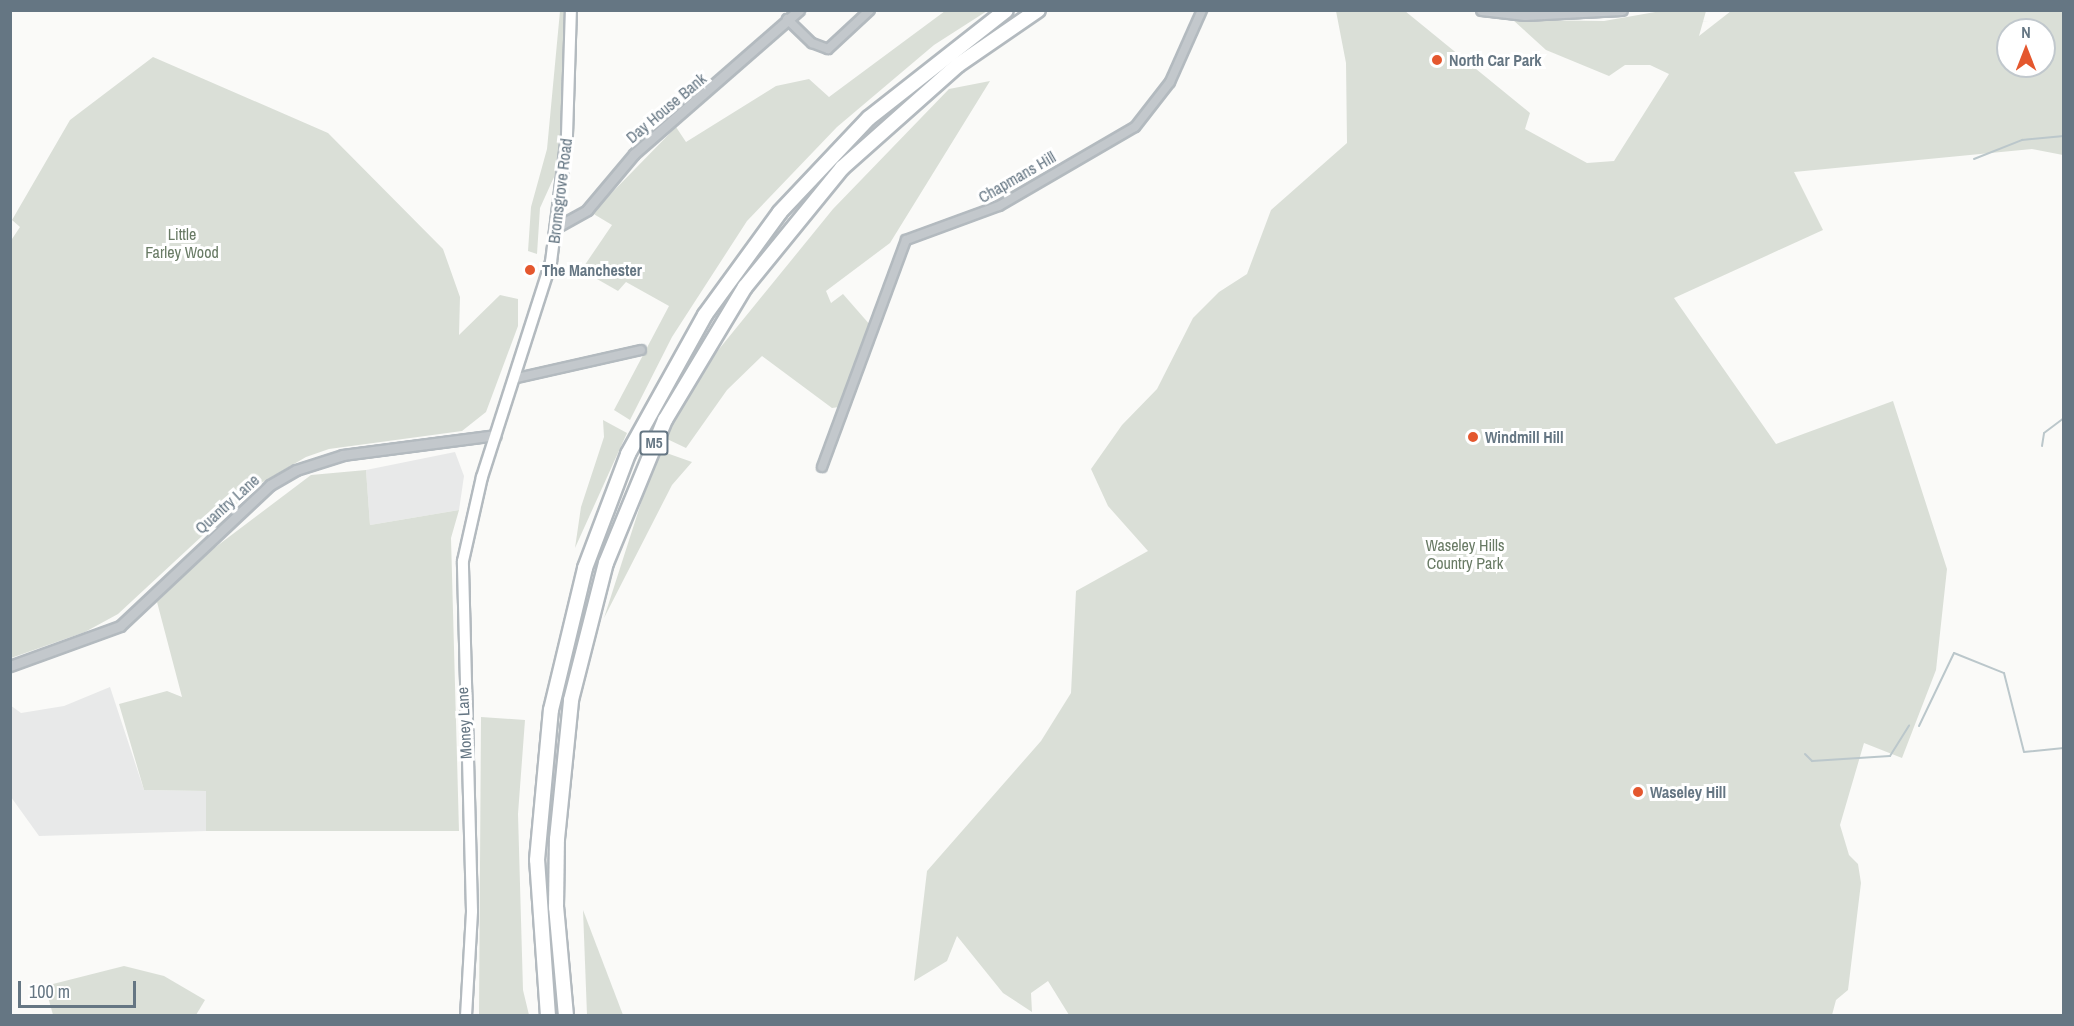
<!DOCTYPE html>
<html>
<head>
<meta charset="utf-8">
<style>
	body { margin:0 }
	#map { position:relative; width:2074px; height:1026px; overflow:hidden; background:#fafaf8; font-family:"Archivo Narrow",sans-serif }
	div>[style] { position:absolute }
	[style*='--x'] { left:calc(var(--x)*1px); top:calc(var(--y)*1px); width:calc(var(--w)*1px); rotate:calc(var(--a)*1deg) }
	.built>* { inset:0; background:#e8e9e9 }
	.green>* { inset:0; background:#dadfd7 }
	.stream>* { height:2px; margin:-1px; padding:0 1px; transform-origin:1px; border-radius:1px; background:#bbc7cb }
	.roads { filter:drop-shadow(2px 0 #b3babf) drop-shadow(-2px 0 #b3babf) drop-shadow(0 2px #b3babf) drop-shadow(0 -2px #b3babf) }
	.minor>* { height:8px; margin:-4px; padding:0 4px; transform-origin:4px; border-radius:4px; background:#c3c8cc }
	.tertiary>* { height:9px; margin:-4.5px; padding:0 4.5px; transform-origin:4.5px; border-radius:4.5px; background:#c3c8cc }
	.secondary>* { height:10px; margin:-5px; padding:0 5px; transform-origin:5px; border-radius:5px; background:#fff }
	.motorway>* { height:14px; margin:-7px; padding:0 7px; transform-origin:7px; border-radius:7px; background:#fff }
	.dots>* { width:16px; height:16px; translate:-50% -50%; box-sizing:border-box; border:3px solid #fff; border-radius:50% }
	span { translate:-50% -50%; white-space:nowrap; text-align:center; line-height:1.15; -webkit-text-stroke:6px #fff; paint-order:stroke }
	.shield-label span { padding:2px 4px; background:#fff; border:2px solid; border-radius:4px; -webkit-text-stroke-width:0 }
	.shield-label { font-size:15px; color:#657683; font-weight:700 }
	.poi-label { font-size:16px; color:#657683; font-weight:700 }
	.left { translate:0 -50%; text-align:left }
	.street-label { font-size:16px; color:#657683 }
	.park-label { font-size:16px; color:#687a64 }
	.frame { position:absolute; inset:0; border:12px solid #657683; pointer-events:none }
	.north { position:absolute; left:1996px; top:18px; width:60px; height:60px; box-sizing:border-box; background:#fff; border:2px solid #c1c8cd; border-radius:50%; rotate:0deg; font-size:16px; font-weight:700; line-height:24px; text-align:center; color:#657683 }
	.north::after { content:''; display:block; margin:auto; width:21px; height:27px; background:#e4572e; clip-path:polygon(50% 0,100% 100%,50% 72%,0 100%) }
	.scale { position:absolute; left:18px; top:981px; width:118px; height:27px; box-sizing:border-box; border:3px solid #657683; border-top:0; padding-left:8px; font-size:18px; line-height:21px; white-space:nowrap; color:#657683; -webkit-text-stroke:4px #fff; paint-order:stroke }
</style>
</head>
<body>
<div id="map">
	<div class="built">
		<i style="clip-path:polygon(455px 452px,464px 476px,459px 510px,370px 525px,366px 470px)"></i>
		<i style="clip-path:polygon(110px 687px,144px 790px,206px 791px,206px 831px,39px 836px,11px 797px,10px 705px,21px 713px,64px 706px)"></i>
	</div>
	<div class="green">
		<i style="clip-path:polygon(560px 11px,567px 11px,559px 166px,540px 208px,537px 254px,528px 251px,531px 207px,547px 149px)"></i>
		<i style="clip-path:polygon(945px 11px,987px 11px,934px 45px,837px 127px,747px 221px,672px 337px,630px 420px,614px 410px,669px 306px,626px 282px,618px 291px,590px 275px,578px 275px,612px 225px,592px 213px,676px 127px,686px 142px,776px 86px,809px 79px,829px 97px)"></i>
		<i style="clip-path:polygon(evenodd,1336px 11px,1405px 11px,1530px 113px,1525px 129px,1587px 163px,1614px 161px,1669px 74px,1650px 65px,1625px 65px,1609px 76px,1546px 50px,1513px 20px,1604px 21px,1661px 11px,1706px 11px,1699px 36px,1731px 11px,2063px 11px,2063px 155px,2032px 149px,1794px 172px,1823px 230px,1674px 298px,1776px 444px,1893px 401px,1947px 569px,1936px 670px,1902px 758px,1864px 743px,1840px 825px,1849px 855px,1858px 864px,1861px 883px,1848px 990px,1836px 1000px,1832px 1015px,1069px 1015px,1048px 981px,1031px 993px,1032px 1012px,1003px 993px,957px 936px,947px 961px,914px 981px,927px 871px,1041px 741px,1071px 693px,1076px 591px,1148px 551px,1108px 506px,1091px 469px,1122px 425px,1157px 389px,1193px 318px,1219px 292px,1247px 274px,1271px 210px,1347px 143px,1346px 63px,1336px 11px,2008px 30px,2044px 30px,2044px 66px,2008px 66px,2008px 30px)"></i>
		<i style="clip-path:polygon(153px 57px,328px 133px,443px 249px,460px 297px,459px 335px,500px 295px,518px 299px,518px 326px,486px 412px,462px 431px,329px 449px,306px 457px,256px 486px,118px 614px,85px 632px,11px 658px,10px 242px,20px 227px,12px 220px,70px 120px)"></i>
		<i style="clip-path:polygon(990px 81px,890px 243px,826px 291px,831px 303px,843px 294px,871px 326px,839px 407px,832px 408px,762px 356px,727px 390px,686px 448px,665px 438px,711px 359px,833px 209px,949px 89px)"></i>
		<i style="clip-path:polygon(603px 420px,627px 433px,575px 548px,581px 507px,604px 437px)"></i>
		<i style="clip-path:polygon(658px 450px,692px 462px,672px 485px,604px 618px)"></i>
		<i style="clip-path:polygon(366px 470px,370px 525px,459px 510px,451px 538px,459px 831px,206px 831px,206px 791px,144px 790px,119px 704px,167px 691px,182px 697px,157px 602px,209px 552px,311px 475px)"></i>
		<i style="clip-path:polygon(481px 717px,525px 720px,518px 814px,523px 990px,529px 1015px,479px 1015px)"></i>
		<i style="clip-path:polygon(583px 910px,623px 1015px,587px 1015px)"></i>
		<i style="clip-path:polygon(124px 966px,164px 976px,205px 1000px,196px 1015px,53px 1015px,45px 986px)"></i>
	</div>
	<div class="stream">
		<i style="--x:1974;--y:159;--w:52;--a:-21.6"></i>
		<i style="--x:2022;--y:140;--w:42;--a:-5.4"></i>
		<i style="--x:2042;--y:446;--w:13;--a:-81"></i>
		<i style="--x:2044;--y:433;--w:25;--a:-37"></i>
		<i style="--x:1919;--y:726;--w:81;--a:-64.4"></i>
		<i style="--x:1954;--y:653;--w:54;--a:21.8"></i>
		<i style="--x:2004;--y:673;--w:81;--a:75.8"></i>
		<i style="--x:2024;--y:752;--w:40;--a:-5.7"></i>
		<i style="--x:1805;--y:754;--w:10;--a:45"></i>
		<i style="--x:1812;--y:761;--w:78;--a:-3.7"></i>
		<i style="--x:1890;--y:756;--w:36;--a:-58"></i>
	</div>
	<div class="roads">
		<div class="minor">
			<i style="--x:787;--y:19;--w:35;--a:44"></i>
			<i style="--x:812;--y:43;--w:17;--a:21"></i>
			<i style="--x:828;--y:49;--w:57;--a:-42.9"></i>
			<i style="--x:517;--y:378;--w:127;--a:-12.7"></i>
			<i style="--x:822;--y:467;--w:242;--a:-69.7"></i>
			<i style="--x:906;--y:240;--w:99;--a:-20.1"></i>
			<i style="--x:999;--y:206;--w:157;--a:-30.2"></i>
			<i style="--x:1135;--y:127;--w:57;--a:-52.1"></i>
			<i style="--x:1170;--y:82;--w:79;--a:-66"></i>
		</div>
		<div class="tertiary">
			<i style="--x:1481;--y:10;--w:44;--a:6.5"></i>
			<i style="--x:1525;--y:15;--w:97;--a:-3"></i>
			<i style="--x:555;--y:228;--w:37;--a:-29"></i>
			<i style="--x:587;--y:210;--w:73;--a:-50"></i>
			<i style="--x:634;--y:154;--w:219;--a:-41.1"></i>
			<i style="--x:10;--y:666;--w:117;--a:-20"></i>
			<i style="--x:120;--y:626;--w:206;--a:-43.2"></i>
			<i style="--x:270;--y:485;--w:30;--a:-30"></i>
			<i style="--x:296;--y:470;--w:49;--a:-17.7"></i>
			<i style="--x:343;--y:455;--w:154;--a:-7.4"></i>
		</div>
		<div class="secondary">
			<i style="--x:466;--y:1016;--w:105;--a:-86.7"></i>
			<i style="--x:472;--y:911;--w:350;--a:-91.5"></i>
			<i style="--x:463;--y:561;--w:86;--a:-77.3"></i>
			<i style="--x:482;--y:477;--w:226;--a:-72.2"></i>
			<i style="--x:551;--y:262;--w:128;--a:-82.8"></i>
			<i style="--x:567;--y:135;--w:125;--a:-88.2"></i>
		</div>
		<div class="motorway">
			<i style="--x:548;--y:1016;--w:156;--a:-94"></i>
			<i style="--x:537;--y:860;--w:151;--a:-84.7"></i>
			<i style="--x:551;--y:710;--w:146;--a:-76.5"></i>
			<i style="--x:585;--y:568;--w:122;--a:-69.3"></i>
			<i style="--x:628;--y:454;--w:159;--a:-61"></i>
			<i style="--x:705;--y:315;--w:127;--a:-53.9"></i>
			<i style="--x:780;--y:212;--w:129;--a:-46.6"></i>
			<i style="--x:869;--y:118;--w:174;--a:-38.2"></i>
			<i style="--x:566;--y:1016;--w:109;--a:-95.2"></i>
			<i style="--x:556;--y:907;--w:68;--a:-89.2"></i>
			<i style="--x:557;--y:839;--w:140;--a:-84.2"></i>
			<i style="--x:571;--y:700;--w:141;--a:-75.7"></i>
			<i style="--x:606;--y:563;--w:155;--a:-67.6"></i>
			<i style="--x:665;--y:420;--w:155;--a:-59"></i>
			<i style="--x:745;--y:287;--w:154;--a:-50.8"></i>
			<i style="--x:842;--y:168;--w:155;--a:-41.6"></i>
			<i style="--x:958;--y:65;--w:97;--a:-34.5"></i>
		</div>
	</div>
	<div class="dots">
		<i style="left:1437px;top:60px;background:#e4572e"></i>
		<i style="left:530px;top:270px;background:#e4572e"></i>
		<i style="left:1473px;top:437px;background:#e4572e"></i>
		<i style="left:1638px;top:792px;background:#e4572e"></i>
	</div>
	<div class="shield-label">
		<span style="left:654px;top:443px">M5</span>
	</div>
	<div class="poi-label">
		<span class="left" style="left:1449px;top:60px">North Car Park</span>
		<span class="left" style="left:542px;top:270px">The Manchester</span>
		<span class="left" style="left:1485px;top:437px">Windmill Hill</span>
		<span class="left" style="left:1650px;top:792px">Waseley Hill</span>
	</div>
	<div class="street-label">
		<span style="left:666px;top:108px;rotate:-40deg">Day House Bank</span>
		<span style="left:1017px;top:177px;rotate:-30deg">Chapmans Hill</span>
		<span style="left:560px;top:191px;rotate:-83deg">Bromsgrove Road</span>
		<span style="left:227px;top:504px;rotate:-42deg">Quantry Lane</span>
		<span style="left:464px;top:723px;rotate:-93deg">Money Lane</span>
	</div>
	<div class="park-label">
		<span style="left:182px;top:243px">Little<br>Farley Wood</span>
		<span style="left:1465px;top:554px">Waseley Hills<br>Country Park</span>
	</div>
	<div class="frame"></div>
	<div class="north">N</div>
	<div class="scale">100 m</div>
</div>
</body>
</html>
